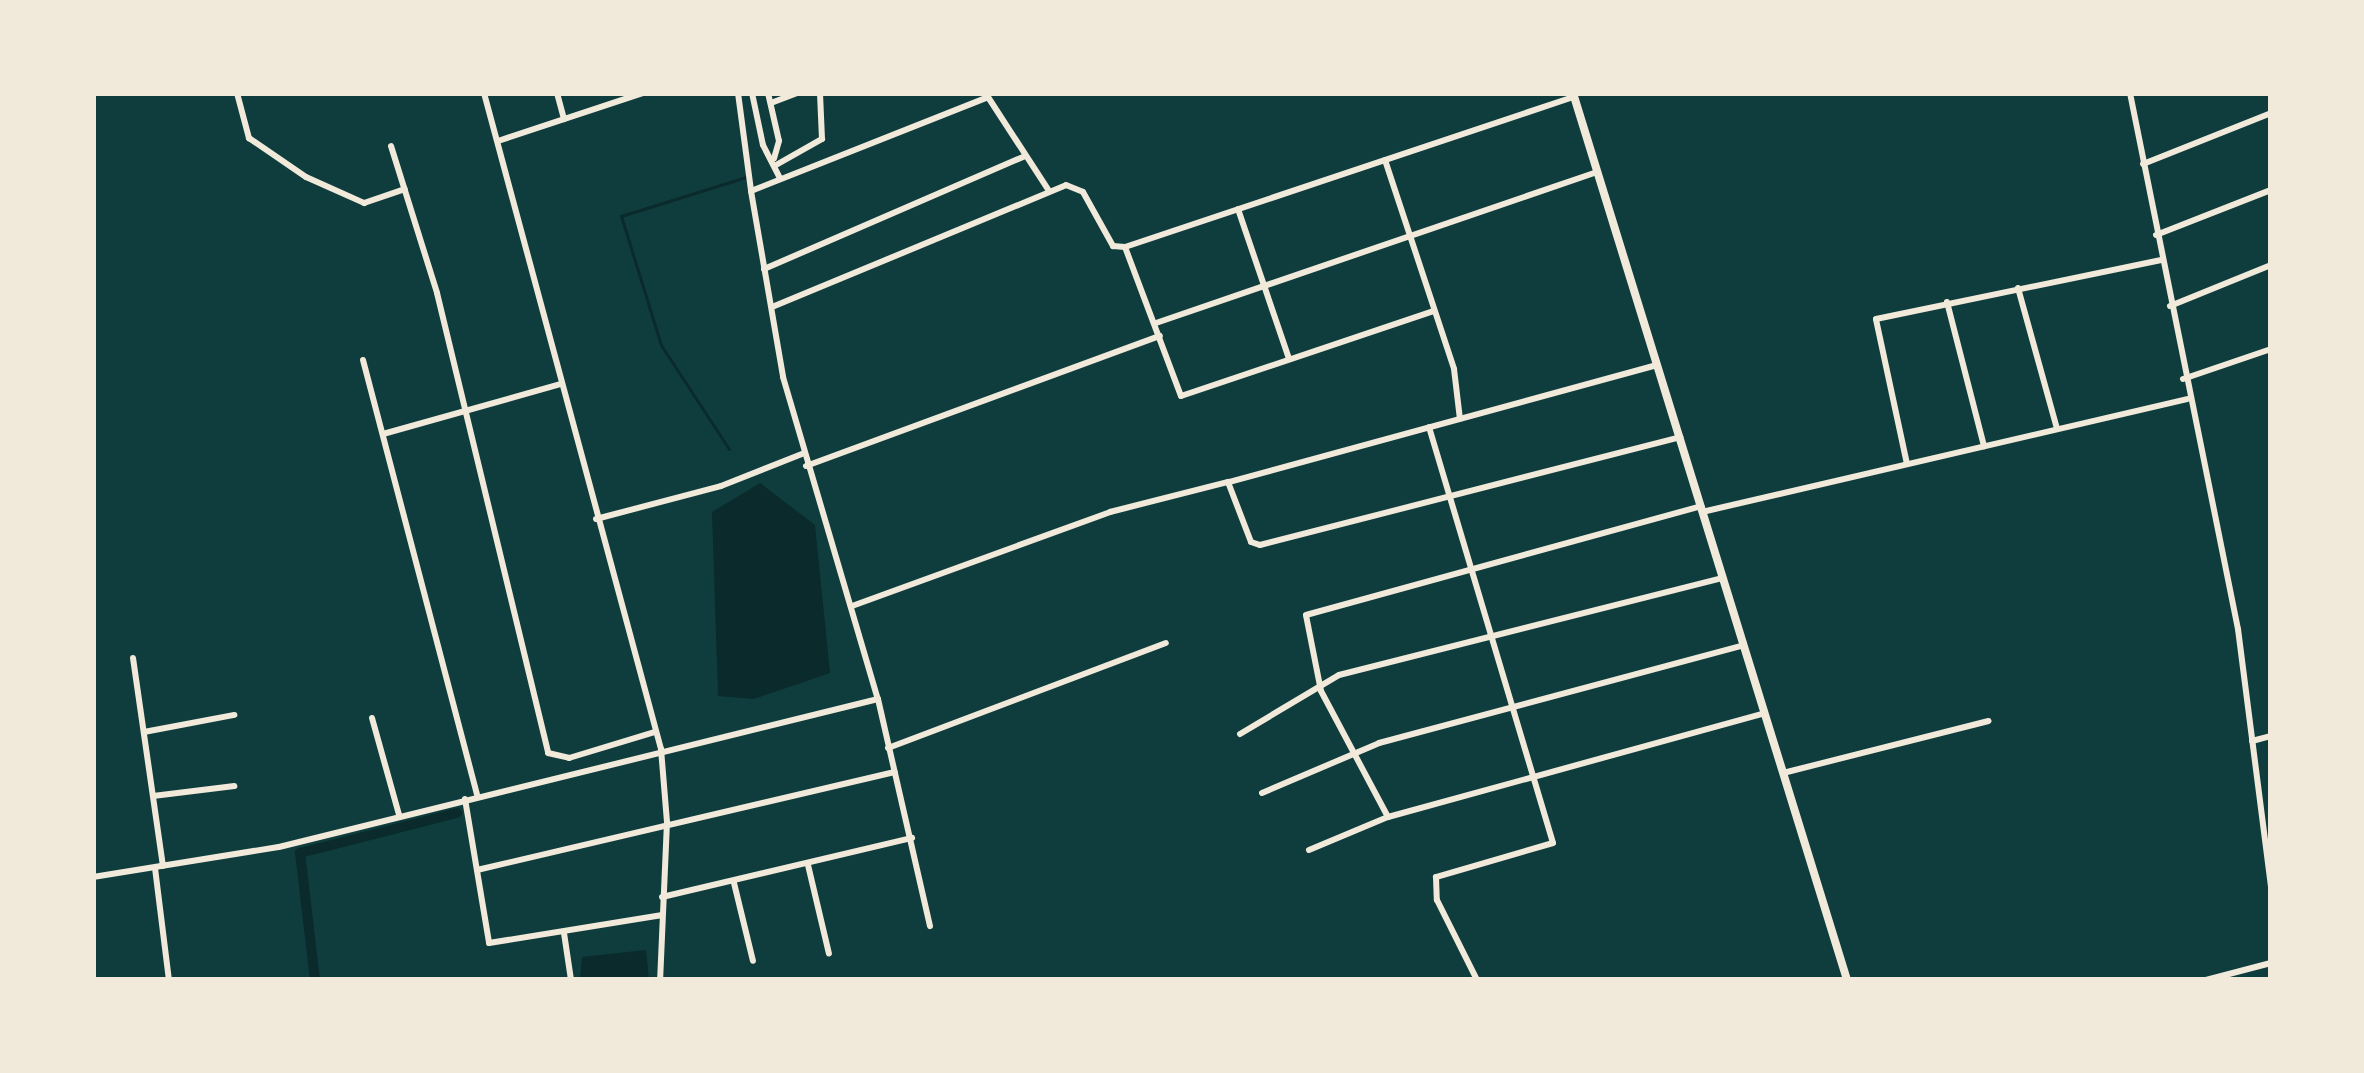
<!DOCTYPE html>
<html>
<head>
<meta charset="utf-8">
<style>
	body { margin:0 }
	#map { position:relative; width:2364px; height:1073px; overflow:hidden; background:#0f3d3e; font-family:"IBM Plex Sans",sans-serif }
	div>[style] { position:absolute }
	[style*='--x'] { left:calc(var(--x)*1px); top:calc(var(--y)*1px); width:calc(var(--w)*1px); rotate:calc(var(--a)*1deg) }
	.water>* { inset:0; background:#0a2a2b }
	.stream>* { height:3px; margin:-1.5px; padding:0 1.5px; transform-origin:1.5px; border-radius:1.5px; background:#0a2a2b }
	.canal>* { height:10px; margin:-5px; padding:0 5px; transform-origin:5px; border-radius:5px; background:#0a2a2b }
	.minor>* { height:6px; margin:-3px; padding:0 3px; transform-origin:3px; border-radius:3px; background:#f1e9da }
	.tertiary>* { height:8px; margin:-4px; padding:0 4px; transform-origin:4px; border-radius:4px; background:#f1e9da }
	span { translate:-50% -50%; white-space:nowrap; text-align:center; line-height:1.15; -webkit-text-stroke:9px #f1e9da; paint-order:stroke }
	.frame { position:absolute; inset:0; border:96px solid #f1e9da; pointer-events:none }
</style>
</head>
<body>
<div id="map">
	<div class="water">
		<i style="clip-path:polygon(760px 483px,815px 525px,830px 673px,754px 699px,718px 696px,712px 512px)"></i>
		<i style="clip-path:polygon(646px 950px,649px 980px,580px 980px,582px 957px)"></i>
	</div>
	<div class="stream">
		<i style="--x:729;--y:449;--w:124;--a:-123.2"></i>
		<i style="--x:661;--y:345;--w:135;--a:-107.2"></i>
		<i style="--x:621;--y:216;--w:131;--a:-17.3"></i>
	</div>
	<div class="canal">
		<i style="--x:315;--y:980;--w:128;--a:-96.7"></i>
		<i style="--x:300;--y:853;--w:162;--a:-14.3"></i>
	</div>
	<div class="minor">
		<i style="--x:237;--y:93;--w:47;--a:75.1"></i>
		<i style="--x:249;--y:138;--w:69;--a:34.4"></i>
		<i style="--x:306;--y:177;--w:64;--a:24.1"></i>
		<i style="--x:364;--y:203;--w:43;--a:-18.9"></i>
		<i style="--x:484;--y:93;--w:679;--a:74.9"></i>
		<i style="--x:661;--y:749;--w:73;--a:85.3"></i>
		<i style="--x:667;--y:822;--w:158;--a:92.5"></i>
		<i style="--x:557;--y:93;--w:27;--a:75"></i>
		<i style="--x:738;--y:93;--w:99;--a:82.4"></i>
		<i style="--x:751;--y:191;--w:255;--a:-21.6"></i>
		<i style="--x:988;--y:97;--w:112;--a:57"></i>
		<i style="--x:752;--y:93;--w:53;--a:78.1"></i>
		<i style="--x:763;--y:145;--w:37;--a:63"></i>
		<i style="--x:768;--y:93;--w:49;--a:77.1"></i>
		<i style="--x:779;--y:141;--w:18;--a:106"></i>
		<i style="--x:2130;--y:93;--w:547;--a:78.61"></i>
		<i style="--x:2238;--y:629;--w:261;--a:82.7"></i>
		<i style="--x:771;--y:103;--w:28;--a:-21"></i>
		<i style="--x:498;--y:141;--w:153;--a:-18.3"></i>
		<i style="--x:391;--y:146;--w:154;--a:72.6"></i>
		<i style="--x:437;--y:293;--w:473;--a:76.4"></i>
		<i style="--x:548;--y:753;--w:22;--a:13"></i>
		<i style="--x:569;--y:758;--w:90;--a:-16.8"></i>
		<i style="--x:1385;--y:160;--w:220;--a:71.7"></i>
		<i style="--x:1454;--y:369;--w:50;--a:83.2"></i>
		<i style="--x:2143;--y:164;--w:138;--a:-21.7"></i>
		<i style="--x:776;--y:165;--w:53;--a:-29.5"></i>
		<i style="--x:822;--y:139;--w:46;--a:-92.5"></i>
		<i style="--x:751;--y:191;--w:189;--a:80.2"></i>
		<i style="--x:783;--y:377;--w:336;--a:73.6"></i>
		<i style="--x:878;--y:699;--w:233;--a:77.1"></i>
		<i style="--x:1238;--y:209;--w:158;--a:71.2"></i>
		<i style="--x:2156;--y:235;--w:123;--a:-21.4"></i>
		<i style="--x:1125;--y:247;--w:159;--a:69.4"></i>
		<i style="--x:1181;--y:396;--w:267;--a:-18.6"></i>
		<i style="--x:764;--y:269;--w:284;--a:-23.4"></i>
		<i style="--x:2018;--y:288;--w:146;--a:74.5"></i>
		<i style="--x:1947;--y:302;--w:149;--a:75.6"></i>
		<i style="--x:2170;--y:306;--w:109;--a:-22.1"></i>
		<i style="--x:772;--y:307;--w:318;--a:-22.5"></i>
		<i style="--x:1066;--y:185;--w:18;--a:22"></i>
		<i style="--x:1083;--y:192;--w:62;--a:60.9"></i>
		<i style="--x:1113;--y:246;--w:12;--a:5"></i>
		<i style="--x:1125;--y:247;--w:472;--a:-18.5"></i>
		<i style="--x:1156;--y:323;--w:467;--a:-18.9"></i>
		<i style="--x:363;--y:360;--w:449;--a:75.3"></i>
		<i style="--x:1657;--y:365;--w:445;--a:164.7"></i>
		<i style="--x:1228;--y:482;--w:64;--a:69"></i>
		<i style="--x:1251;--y:542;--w:9;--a:18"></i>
		<i style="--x:1260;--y:545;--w:434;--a:-14.4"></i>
		<i style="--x:2183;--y:379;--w:93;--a:-18.8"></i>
		<i style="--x:1429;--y:427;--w:434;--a:73.4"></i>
		<i style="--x:1553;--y:843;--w:122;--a:163.8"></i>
		<i style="--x:1436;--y:877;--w:23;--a:88"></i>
		<i style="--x:1437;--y:900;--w:89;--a:63.4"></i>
		<i style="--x:383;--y:434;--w:185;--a:-15.7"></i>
		<i style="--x:1907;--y:464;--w:148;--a:-102.1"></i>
		<i style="--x:1876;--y:319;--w:290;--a:-11.7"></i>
		<i style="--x:806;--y:466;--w:377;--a:-20.2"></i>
		<i style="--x:1702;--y:512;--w:498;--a:-13.1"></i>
		<i style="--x:596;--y:519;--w:129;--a:-14.8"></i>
		<i style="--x:721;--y:486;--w:87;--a:-21.6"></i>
		<i style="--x:852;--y:606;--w:275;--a:-20"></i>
		<i style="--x:1110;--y:512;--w:122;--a:-14.3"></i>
		<i style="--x:133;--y:658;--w:210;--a:81.8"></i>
		<i style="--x:372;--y:718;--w:101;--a:74.4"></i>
		<i style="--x:144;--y:732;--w:92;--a:-10.7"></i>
		<i style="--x:1240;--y:734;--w:115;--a:-30.8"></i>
		<i style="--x:1339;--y:675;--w:396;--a:-14.2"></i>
		<i style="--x:2252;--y:741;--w:20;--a:-15"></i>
		<i style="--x:888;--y:748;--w:297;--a:-20.7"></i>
		<i style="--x:1783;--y:773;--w:212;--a:-14.2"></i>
		<i style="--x:1262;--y:793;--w:127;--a:-23.1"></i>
		<i style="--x:1379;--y:743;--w:378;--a:-15"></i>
		<i style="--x:153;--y:796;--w:82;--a:-7"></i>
		<i style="--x:465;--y:799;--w:146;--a:80.5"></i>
		<i style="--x:489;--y:943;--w:174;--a:-9.2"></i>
		<i style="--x:1388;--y:817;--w:143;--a:-118"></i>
		<i style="--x:1321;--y:691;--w:77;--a:-101.2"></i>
		<i style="--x:1306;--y:615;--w:410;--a:-15.4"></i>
		<i style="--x:1309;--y:850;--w:86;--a:-22.7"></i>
		<i style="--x:1388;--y:817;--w:391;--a:-15.4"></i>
		<i style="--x:808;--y:865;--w:91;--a:76.7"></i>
		<i style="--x:155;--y:868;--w:113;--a:82.9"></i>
		<i style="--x:477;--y:870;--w:429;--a:-13.2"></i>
		<i style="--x:93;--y:877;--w:188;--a:-9.2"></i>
		<i style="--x:279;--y:847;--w:617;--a:-13.88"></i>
		<i style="--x:734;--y:883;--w:80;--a:76.3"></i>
		<i style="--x:662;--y:897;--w:257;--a:-13.3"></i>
		<i style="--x:564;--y:933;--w:48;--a:81.5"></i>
		<i style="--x:879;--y:980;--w:1;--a:0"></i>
		<i style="--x:2206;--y:980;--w:67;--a:-14.7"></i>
	</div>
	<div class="tertiary">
		<i style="--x:1573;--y:93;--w:928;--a:72.83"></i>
	</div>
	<div class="frame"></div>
</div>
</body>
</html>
